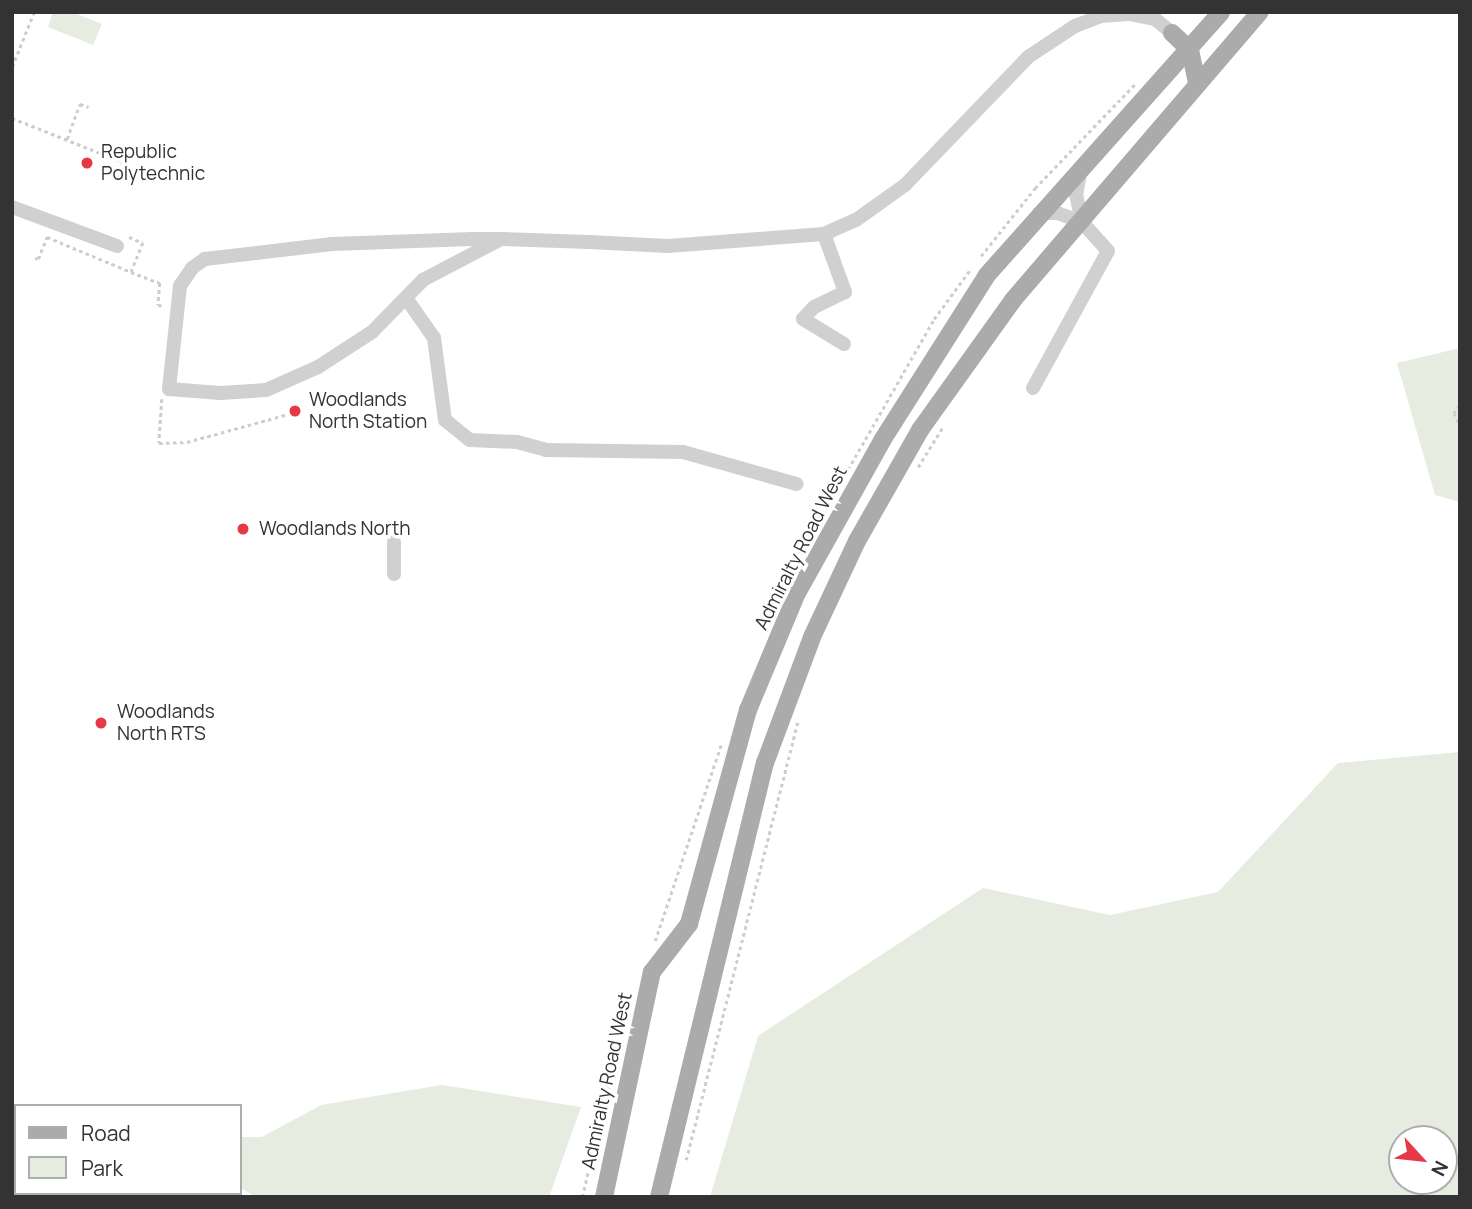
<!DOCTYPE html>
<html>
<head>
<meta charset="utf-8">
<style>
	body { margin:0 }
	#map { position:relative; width:1472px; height:1209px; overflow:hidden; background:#fff; font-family:Manrope,sans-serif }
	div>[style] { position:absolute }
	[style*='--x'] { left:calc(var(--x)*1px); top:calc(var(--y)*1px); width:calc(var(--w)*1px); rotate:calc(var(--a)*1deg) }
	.green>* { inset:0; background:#e6ecdf }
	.path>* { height:2.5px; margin-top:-1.25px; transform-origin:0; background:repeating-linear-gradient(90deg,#cdcdcd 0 3.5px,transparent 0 7px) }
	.minor>* { height:14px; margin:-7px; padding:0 7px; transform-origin:7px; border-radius:7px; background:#d0d0d0 }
	.major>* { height:18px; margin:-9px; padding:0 9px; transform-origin:9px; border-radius:9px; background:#ababab }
	.dots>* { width:19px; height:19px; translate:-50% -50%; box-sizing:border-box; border:4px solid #fff; border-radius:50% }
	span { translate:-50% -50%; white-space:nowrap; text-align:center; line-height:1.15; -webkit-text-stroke:7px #fff; paint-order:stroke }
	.poi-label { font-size:19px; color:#333 }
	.left { translate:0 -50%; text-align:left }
	.street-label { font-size:19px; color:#333 }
	.frame { position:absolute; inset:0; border:14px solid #333; pointer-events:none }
	.legend { position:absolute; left:14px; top:1104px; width:228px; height:91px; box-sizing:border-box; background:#fff; border:2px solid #adadad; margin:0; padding:9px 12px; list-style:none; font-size:21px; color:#333 }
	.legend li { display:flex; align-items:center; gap:14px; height:35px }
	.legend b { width:35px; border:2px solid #adadad }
	.north { position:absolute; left:1388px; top:1125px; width:70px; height:70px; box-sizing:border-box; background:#fff; border:2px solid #adadad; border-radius:50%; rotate:117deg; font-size:19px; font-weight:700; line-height:28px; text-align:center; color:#333 }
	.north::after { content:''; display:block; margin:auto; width:24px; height:32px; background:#e63946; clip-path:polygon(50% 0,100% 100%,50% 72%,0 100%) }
</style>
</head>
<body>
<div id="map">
	<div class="green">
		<i style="clip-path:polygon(53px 12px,72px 12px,102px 24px,93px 45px,48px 27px)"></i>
		<i style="clip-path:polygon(1460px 348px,1460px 502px,1435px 495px,1397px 363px)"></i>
		<i style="clip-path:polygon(evenodd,1460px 752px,1460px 1197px,710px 1197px,758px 1036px,983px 888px,1110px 915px,1218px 892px,1338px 763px,1460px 752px,1444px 1139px,1444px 1181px,1402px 1181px,1402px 1139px,1444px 1139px)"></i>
		<i style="clip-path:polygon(442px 1085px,581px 1107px,549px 1197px,255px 1197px,240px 1187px,240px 1137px,262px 1137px,321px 1105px)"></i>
		<i style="clip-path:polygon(12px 1136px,16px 1193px,54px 1193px,51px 1197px,12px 1197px)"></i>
	</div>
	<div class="path">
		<i style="--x:12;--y:67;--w:59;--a:-68.2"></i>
		<i style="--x:12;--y:118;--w:119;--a:21.6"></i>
		<i style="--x:123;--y:162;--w:11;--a:105"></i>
		<i style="--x:67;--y:139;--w:37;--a:-70"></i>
		<i style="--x:80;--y:104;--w:9;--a:18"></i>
		<i style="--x:129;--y:237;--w:15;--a:23"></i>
		<i style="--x:143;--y:243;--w:31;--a:112"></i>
		<i style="--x:131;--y:272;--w:31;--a:21"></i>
		<i style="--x:160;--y:283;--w:22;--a:95"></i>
		<i style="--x:158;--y:305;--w:6;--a:9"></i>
		<i style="--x:981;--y:256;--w:87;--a:-51.5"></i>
		<i style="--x:1035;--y:188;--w:144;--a:-46.1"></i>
		<i style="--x:35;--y:258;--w:3;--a:18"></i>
		<i style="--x:38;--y:259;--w:24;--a:-68"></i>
		<i style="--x:47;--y:237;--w:91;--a:22.6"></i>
		<i style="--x:162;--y:399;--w:44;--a:93.9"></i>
		<i style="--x:159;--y:443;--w:28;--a:-2"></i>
		<i style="--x:187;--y:442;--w:113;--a:-15.4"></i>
		<i style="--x:1460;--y:405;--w:10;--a:127"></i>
		<i style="--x:1454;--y:413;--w:13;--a:61"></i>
		<i style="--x:918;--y:467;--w:49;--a:-58.2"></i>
		<i style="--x:827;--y:506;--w:215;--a:-60.2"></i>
		<i style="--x:934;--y:319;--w:61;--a:-53.7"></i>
		<i style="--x:655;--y:941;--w:207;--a:-71.4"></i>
		<i style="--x:686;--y:1160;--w:452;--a:-75.7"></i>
		<i style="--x:582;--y:1197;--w:157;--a:-76.4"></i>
	</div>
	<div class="minor">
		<i style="--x:1081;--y:169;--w:25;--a:101"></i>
		<i style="--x:1076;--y:194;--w:29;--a:78"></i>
		<i style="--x:12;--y:207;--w:112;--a:20.4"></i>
		<i style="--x:824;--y:234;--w:62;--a:70.1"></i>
		<i style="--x:845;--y:292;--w:34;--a:154"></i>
		<i style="--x:814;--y:307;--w:16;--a:133"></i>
		<i style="--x:803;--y:319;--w:48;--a:31.4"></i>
		<i style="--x:501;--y:239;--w:88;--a:152.3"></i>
		<i style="--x:423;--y:280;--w:73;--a:134.4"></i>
		<i style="--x:372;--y:332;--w:64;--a:147.1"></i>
		<i style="--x:318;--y:367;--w:57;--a:156.1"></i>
		<i style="--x:266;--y:390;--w:46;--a:176.3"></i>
		<i style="--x:220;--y:393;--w:51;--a:-175.5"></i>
		<i style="--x:169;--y:389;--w:104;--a:-83.9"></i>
		<i style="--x:180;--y:286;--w:22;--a:-56"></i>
		<i style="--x:192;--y:268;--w:16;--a:-35"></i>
		<i style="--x:205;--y:259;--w:128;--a:-6.7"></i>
		<i style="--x:332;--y:244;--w:140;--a:-2"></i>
		<i style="--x:472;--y:239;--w:29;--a:0"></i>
		<i style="--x:501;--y:239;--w:88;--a:2"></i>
		<i style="--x:589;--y:242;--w:79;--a:2.9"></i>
		<i style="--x:668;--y:246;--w:156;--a:-4.4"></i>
		<i style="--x:824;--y:234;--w:35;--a:-24"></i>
		<i style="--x:856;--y:220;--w:60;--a:-35.5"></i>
		<i style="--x:905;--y:185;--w:178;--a:-46.1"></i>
		<i style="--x:1028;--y:57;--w:56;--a:-33.4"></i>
		<i style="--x:1075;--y:26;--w:28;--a:-21"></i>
		<i style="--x:1101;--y:16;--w:28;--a:-4"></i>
		<i style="--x:1129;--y:14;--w:26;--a:11"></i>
		<i style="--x:1155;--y:19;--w:22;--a:39"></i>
		<i style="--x:406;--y:298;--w:49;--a:55"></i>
		<i style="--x:434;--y:338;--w:83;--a:82.4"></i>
		<i style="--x:445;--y:420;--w:32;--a:39"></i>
		<i style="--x:470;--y:440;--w:47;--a:2.4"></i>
		<i style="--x:517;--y:442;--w:30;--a:15"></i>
		<i style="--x:546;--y:450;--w:137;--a:0.8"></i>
		<i style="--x:683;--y:452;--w:118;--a:15.7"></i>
		<i style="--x:1033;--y:388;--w:156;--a:-61.3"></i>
		<i style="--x:1108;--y:251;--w:39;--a:-132"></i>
		<i style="--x:1082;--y:222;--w:27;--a:-160"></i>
		<i style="--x:1057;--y:213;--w:18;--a:180"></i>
		<i style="--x:394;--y:542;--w:32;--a:90"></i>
	</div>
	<div class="major">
		<i style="--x:1172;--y:33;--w:25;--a:43"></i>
		<i style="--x:1190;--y:50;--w:35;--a:78"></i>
		<i style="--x:604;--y:1197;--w:230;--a:-78"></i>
		<i style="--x:652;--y:972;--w:61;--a:-52.4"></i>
		<i style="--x:689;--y:924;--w:222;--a:-74.6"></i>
		<i style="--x:748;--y:710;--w:127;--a:-67.3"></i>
		<i style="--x:797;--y:593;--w:176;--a:-60.8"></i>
		<i style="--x:883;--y:439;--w:194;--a:-57.6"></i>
		<i style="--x:987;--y:275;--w:352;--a:-48.3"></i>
		<i style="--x:659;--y:1197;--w:447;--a:-76.3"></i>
		<i style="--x:765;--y:763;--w:134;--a:-69.5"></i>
		<i style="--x:812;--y:637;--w:106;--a:-64.9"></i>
		<i style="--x:857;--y:541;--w:128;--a:-60.4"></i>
		<i style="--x:920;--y:430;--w:160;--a:-54.4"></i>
		<i style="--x:1013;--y:300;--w:379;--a:-49.4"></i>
	</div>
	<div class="dots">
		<i style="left:87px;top:163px;background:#e63946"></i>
		<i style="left:295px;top:411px;background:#e63946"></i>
		<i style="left:243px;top:529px;background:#e63946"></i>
		<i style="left:101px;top:723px;background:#e63946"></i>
	</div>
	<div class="poi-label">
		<span class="left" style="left:101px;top:163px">Republic<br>Polytechnic</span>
		<span class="left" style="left:309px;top:411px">Woodlands<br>North Station</span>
		<span class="left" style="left:259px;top:529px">Woodlands North</span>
		<span class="left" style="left:117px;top:723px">Woodlands<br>North RTS</span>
	</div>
	<div class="street-label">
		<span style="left:801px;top:548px;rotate:-63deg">Admiralty Road West</span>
		<span style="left:607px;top:1081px;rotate:-78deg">Admiralty Road West</span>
	</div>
	<div class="frame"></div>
	<ul class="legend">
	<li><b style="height:9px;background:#ababab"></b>Road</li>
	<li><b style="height:19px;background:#e6ecdf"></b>Park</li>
	</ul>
	<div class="north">N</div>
</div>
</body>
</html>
